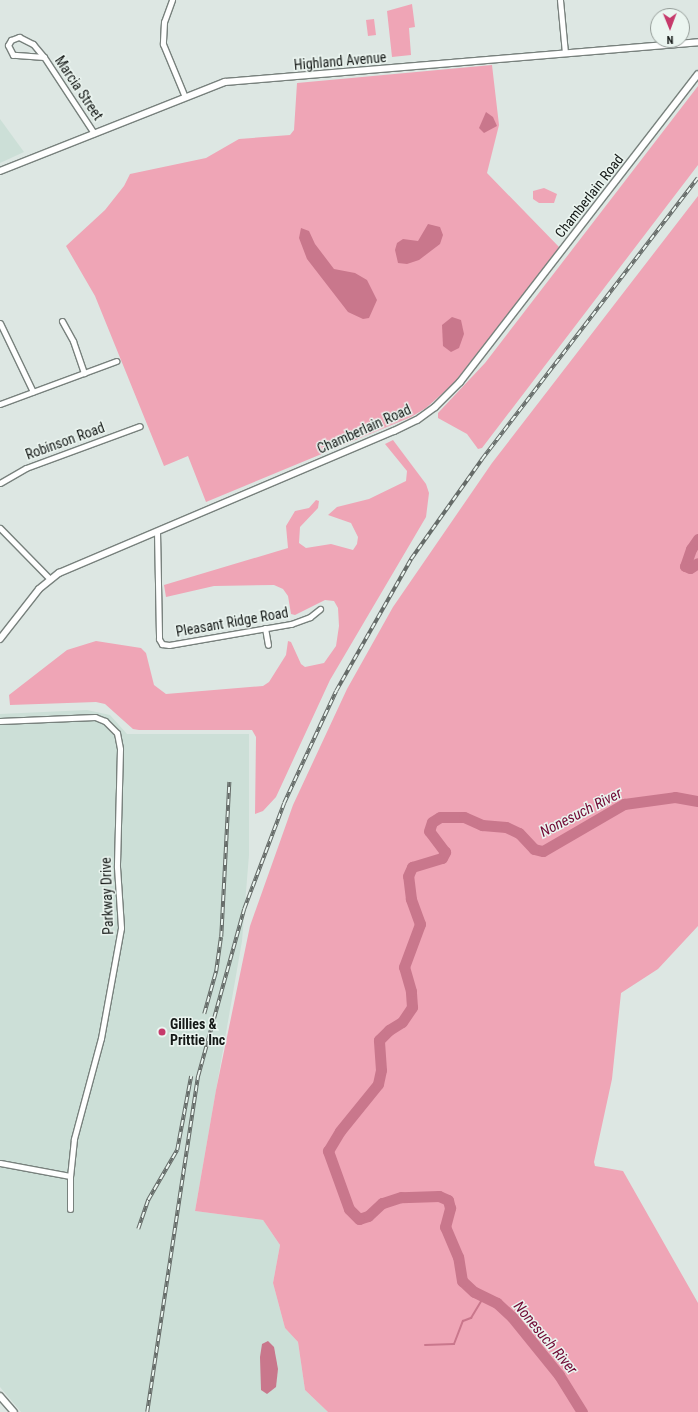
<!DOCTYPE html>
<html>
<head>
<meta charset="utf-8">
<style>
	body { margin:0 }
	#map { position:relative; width:698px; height:1412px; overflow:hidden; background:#dde7e3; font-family:"Roboto Condensed",sans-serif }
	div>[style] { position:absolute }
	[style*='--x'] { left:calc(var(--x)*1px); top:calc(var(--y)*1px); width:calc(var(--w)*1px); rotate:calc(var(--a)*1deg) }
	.built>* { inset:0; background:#ccdfd7 }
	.green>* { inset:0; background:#efa5b6 }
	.water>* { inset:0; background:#c9778c }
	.stream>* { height:2px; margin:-1px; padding:0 1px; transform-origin:1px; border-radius:1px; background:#c9778c }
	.river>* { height:11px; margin:-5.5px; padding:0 5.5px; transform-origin:5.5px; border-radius:5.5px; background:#c9778c }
	.roads { filter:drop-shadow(1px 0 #78817d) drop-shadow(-1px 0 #78817d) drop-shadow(0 1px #78817d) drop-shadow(0 -1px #78817d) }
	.minor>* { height:5px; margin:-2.5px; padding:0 2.5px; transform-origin:2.5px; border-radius:2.5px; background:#fff }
	.tertiary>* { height:6px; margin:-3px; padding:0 3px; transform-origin:3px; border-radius:3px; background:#fff }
	.rail>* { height:3.5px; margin-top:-1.75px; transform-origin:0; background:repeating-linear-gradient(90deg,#ebf5f0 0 6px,#656b68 0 12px); box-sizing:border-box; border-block:1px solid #656b68 }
	.dots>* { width:11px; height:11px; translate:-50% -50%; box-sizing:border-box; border:2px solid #ebf5f0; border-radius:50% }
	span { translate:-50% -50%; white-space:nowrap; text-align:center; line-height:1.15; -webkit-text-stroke:3px #ebf5f0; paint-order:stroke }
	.street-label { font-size:14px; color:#141816 }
	.poi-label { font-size:14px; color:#141816; font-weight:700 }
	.left { translate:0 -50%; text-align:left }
	.water-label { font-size:15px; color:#700934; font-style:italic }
	.north { position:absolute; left:650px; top:8px; width:40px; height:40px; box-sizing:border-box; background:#ebf5f0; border:1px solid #959d99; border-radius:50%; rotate:179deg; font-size:11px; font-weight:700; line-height:16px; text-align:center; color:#141816 }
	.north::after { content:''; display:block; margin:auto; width:14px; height:18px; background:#c63a6b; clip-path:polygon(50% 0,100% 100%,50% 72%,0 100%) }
</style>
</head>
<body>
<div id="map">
	<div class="built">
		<i style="clip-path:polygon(0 119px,24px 152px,0 163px)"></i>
		<i style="clip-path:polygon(87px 710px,110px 715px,127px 734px,249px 734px,249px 855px,242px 941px,195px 1211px,263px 1220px,280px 1245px,273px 1283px,285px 1328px,298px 1342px,305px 1390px,328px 1412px,21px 1412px,0 1387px,0 714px)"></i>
	</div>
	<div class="green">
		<i style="clip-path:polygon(412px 4px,415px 27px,409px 28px,411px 55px,392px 57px,387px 11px)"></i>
		<i style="clip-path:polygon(374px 19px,376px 35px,368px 36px,366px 20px)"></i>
		<i style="clip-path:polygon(492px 65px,499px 125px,487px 173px,560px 248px,453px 384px,426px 408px,411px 417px,206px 502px,188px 456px,164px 466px,95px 296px,66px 246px,105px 210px,124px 186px,130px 174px,206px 158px,239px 139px,290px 135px,294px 130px,297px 83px)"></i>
		<i style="clip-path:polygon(698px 86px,698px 165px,482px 448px,478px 449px,467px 434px,438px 418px,438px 413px,485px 363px)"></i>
		<i style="clip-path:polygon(544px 188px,557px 194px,554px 203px,539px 203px,533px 199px,533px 191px)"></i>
		<i style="clip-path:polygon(698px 196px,698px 926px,658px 969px,621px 993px,612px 1079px,594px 1162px,595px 1166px,623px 1171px,698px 1303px,698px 1412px,328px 1412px,305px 1390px,298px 1342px,285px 1328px,273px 1283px,280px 1245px,263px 1220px,195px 1211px,216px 1090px,250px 926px,293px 805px,347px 689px,393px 607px,492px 463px)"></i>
		<i style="clip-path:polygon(393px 440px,426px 484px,429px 493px,426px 517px,330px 680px,276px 797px,263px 811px,255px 814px,256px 737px,252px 730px,139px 730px,133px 729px,105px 704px,96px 702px,10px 705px,9px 695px,67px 650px,96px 641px,141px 648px,146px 653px,154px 685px,166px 694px,263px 686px,269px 682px,286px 655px,288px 641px,291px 642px,301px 664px,305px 667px,324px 663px,336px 646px,339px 626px,338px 608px,334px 601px,325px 600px,295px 615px,291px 614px,288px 596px,283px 589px,274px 585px,214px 586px,166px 597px,164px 585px,288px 548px,286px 526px,295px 511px,309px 508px,316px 500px,319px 501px,318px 508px,300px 527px,299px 543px,306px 548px,331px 544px,353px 550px,357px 544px,358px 537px,351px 523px,328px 515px,337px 507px,369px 499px,406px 481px,407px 471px,385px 444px)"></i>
	</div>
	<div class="water">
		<i style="clip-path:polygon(486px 112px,493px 117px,497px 126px,484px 133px,479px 128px)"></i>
		<i style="clip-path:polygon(428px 224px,440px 227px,443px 235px,440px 244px,419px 260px,407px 264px,398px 263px,395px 250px,397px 243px,403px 239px,418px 241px)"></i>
		<i style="clip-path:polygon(301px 228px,309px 231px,315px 244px,334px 269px,355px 273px,367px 280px,377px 300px,369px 318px,363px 319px,348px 312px,307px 259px,299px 238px)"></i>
		<i style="clip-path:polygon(452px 317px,461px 320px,464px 334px,459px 348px,451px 352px,443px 346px,442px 325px)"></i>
		<i style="clip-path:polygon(268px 1341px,274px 1347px,278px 1369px,276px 1387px,267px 1394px,261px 1390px,260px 1357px,262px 1344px)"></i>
	</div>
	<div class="stream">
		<i style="--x:425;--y:1345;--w:29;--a:-2"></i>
		<i style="--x:454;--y:1344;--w:25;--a:-69"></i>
		<i style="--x:463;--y:1321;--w:9;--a:-21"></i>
		<i style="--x:471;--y:1318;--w:26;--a:-59"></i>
	</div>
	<div class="river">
		<i style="--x:698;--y:539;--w:12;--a:125"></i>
		<i style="--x:691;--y:549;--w:18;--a:109"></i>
		<i style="--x:685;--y:566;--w:5;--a:22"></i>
		<i style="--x:690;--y:568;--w:9;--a:-32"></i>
		<i style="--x:582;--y:1412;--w:44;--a:-121.9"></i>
		<i style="--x:559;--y:1375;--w:75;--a:-129"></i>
		<i style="--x:512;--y:1317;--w:21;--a:-137"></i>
		<i style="--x:497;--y:1303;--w:25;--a:-154"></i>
		<i style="--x:474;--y:1292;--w:16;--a:-137"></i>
		<i style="--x:462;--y:1281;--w:24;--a:-99"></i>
		<i style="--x:458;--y:1257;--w:33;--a:-113"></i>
		<i style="--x:445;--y:1227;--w:20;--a:-75"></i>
		<i style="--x:450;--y:1208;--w:8;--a:-104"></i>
		<i style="--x:448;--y:1200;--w:10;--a:-156"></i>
		<i style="--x:439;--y:1196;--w:38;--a:178"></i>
		<i style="--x:401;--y:1197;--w:20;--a:162"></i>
		<i style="--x:382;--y:1203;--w:19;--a:137"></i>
		<i style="--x:368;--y:1216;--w:9;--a:162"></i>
		<i style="--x:359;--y:1219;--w:14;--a:-135"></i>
		<i style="--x:349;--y:1209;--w:62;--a:-109.9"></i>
		<i style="--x:328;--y:1151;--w:23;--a:-59"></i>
		<i style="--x:340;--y:1131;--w:60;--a:-51"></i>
		<i style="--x:378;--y:1084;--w:14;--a:-78"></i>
		<i style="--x:381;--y:1070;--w:30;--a:-94"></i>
		<i style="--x:379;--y:1040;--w:14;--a:-45"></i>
		<i style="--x:389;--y:1030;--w:15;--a:-32"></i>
		<i style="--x:402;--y:1022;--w:18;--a:-56"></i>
		<i style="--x:412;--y:1007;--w:16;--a:-94"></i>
		<i style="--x:411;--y:991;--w:25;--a:-106"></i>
		<i style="--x:404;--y:967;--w:46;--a:-69.6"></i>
		<i style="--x:420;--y:924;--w:27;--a:-110"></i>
		<i style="--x:411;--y:899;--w:23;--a:-97"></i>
		<i style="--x:408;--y:876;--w:10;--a:-66"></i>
		<i style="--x:412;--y:867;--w:31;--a:-17"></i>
		<i style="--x:442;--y:858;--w:7;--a:-63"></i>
		<i style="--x:445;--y:852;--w:26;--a:-127"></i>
		<i style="--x:429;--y:831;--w:9;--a:-72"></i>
		<i style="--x:432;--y:822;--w:9;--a:-32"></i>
		<i style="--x:440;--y:817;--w:24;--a:0"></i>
		<i style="--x:464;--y:817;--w:20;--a:24"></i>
		<i style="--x:482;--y:825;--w:24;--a:5"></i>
		<i style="--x:506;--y:827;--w:14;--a:25"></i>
		<i style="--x:519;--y:833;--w:22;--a:47"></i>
		<i style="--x:534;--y:849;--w:9;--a:13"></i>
		<i style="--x:543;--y:851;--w:94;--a:-30.1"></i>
		<i style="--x:624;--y:804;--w:51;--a:-7.8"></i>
		<i style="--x:675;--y:797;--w:23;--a:10"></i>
	</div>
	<div class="roads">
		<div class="minor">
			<i style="--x:172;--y:0;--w:23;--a:110"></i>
			<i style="--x:164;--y:22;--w:22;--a:93"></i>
			<i style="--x:163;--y:44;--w:57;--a:67.5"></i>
			<i style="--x:560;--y:0;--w:53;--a:84.6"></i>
			<i style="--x:19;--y:37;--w:16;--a:27"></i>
			<i style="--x:33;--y:44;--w:17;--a:50"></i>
			<i style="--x:44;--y:57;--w:31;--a:-176"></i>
			<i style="--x:13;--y:55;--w:11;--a:-117"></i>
			<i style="--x:8;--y:45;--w:6;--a:-59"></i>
			<i style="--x:11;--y:40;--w:9;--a:-21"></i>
			<i style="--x:44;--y:57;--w:91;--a:56.7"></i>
			<i style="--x:62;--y:321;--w:23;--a:61"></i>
			<i style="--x:73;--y:341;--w:34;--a:71"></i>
			<i style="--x:0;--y:323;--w:76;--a:64.4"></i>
			<i style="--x:0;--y:404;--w:124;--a:-20.3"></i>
			<i style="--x:0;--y:483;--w:30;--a:-30"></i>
			<i style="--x:26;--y:468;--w:121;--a:-20.2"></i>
			<i style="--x:0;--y:528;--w:71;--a:45.6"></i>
			<i style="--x:157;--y:531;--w:108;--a:88.9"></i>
			<i style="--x:159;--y:639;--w:6;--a:59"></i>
			<i style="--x:162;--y:644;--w:7;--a:8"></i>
			<i style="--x:169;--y:645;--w:124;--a:-9.8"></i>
			<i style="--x:291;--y:624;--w:20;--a:-20"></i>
			<i style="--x:310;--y:617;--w:13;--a:-39"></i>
			<i style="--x:265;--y:628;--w:17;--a:80"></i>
			<i style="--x:0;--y:721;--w:95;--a:-2.4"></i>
			<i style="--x:95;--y:717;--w:11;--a:22"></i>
			<i style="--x:105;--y:721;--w:17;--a:45"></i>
			<i style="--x:117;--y:733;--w:16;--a:79"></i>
			<i style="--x:120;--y:749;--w:118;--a:91.5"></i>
			<i style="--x:117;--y:867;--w:61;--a:86.2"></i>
			<i style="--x:121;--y:928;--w:112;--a:100.3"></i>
			<i style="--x:101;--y:1038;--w:105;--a:105"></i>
			<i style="--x:74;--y:1139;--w:37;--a:96"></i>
			<i style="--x:70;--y:1176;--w:71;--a:-169.5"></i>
			<i style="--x:70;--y:1209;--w:33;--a:-90"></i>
		</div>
		<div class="tertiary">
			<i style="--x:0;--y:171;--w:242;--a:-21.6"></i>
			<i style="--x:225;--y:82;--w:475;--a:-4.8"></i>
			<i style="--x:0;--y:639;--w:63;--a:-52"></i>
			<i style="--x:39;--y:589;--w:26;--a:-39"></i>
			<i style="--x:59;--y:573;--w:364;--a:-23"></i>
			<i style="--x:394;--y:431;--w:25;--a:-26"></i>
			<i style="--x:417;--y:420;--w:22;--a:-36"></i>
			<i style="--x:435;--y:407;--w:35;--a:-45"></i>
			<i style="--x:460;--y:382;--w:389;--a:-52.3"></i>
			<i style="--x:0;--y:1396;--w:21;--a:49"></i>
		</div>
	</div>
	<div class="rail">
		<i style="--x:204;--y:1014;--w:45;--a:-74.4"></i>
		<i style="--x:216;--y:971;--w:34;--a:-82"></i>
		<i style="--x:221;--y:937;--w:155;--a:-87"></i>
		<i style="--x:138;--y:1229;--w:31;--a:-71"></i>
		<i style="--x:148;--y:1200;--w:58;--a:-59.9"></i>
		<i style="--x:177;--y:1150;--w:75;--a:-79.3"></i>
		<i style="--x:147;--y:1412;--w:340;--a:-81.4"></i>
		<i style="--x:198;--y:1076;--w:173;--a:-74.6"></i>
		<i style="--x:244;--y:909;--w:113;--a:-69.3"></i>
		<i style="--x:284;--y:803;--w:123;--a:-65.1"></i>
		<i style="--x:336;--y:691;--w:152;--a:-60.4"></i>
		<i style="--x:411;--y:559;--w:123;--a:-54.6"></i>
		<i style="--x:482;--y:459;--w:354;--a:-52.5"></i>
	</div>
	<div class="dots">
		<i style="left:162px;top:1032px;background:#c63a6b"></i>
	</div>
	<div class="street-label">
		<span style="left:340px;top:61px;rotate:-5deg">Highland Avenue</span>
		<span style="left:79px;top:88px;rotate:56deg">Marcia Street</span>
		<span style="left:589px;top:196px;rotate:-52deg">Chamberlain Road</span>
		<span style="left:364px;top:429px;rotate:-24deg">Chamberlain Road</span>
		<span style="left:65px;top:441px;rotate:-20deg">Robinson Road</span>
		<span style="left:232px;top:622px;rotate:-10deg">Pleasant Ridge Road</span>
		<span style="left:107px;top:896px;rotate:-92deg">Parkway Drive</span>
	</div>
	<div class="poi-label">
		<span class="left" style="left:170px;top:1032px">Gillies &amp;<br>Prittie Inc</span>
	</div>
	<div class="water-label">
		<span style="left:581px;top:813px;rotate:-27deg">Nonesuch River</span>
		<span style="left:545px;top:1338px;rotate:50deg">Nonesuch River</span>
	</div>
	<div class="north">N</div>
</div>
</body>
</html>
